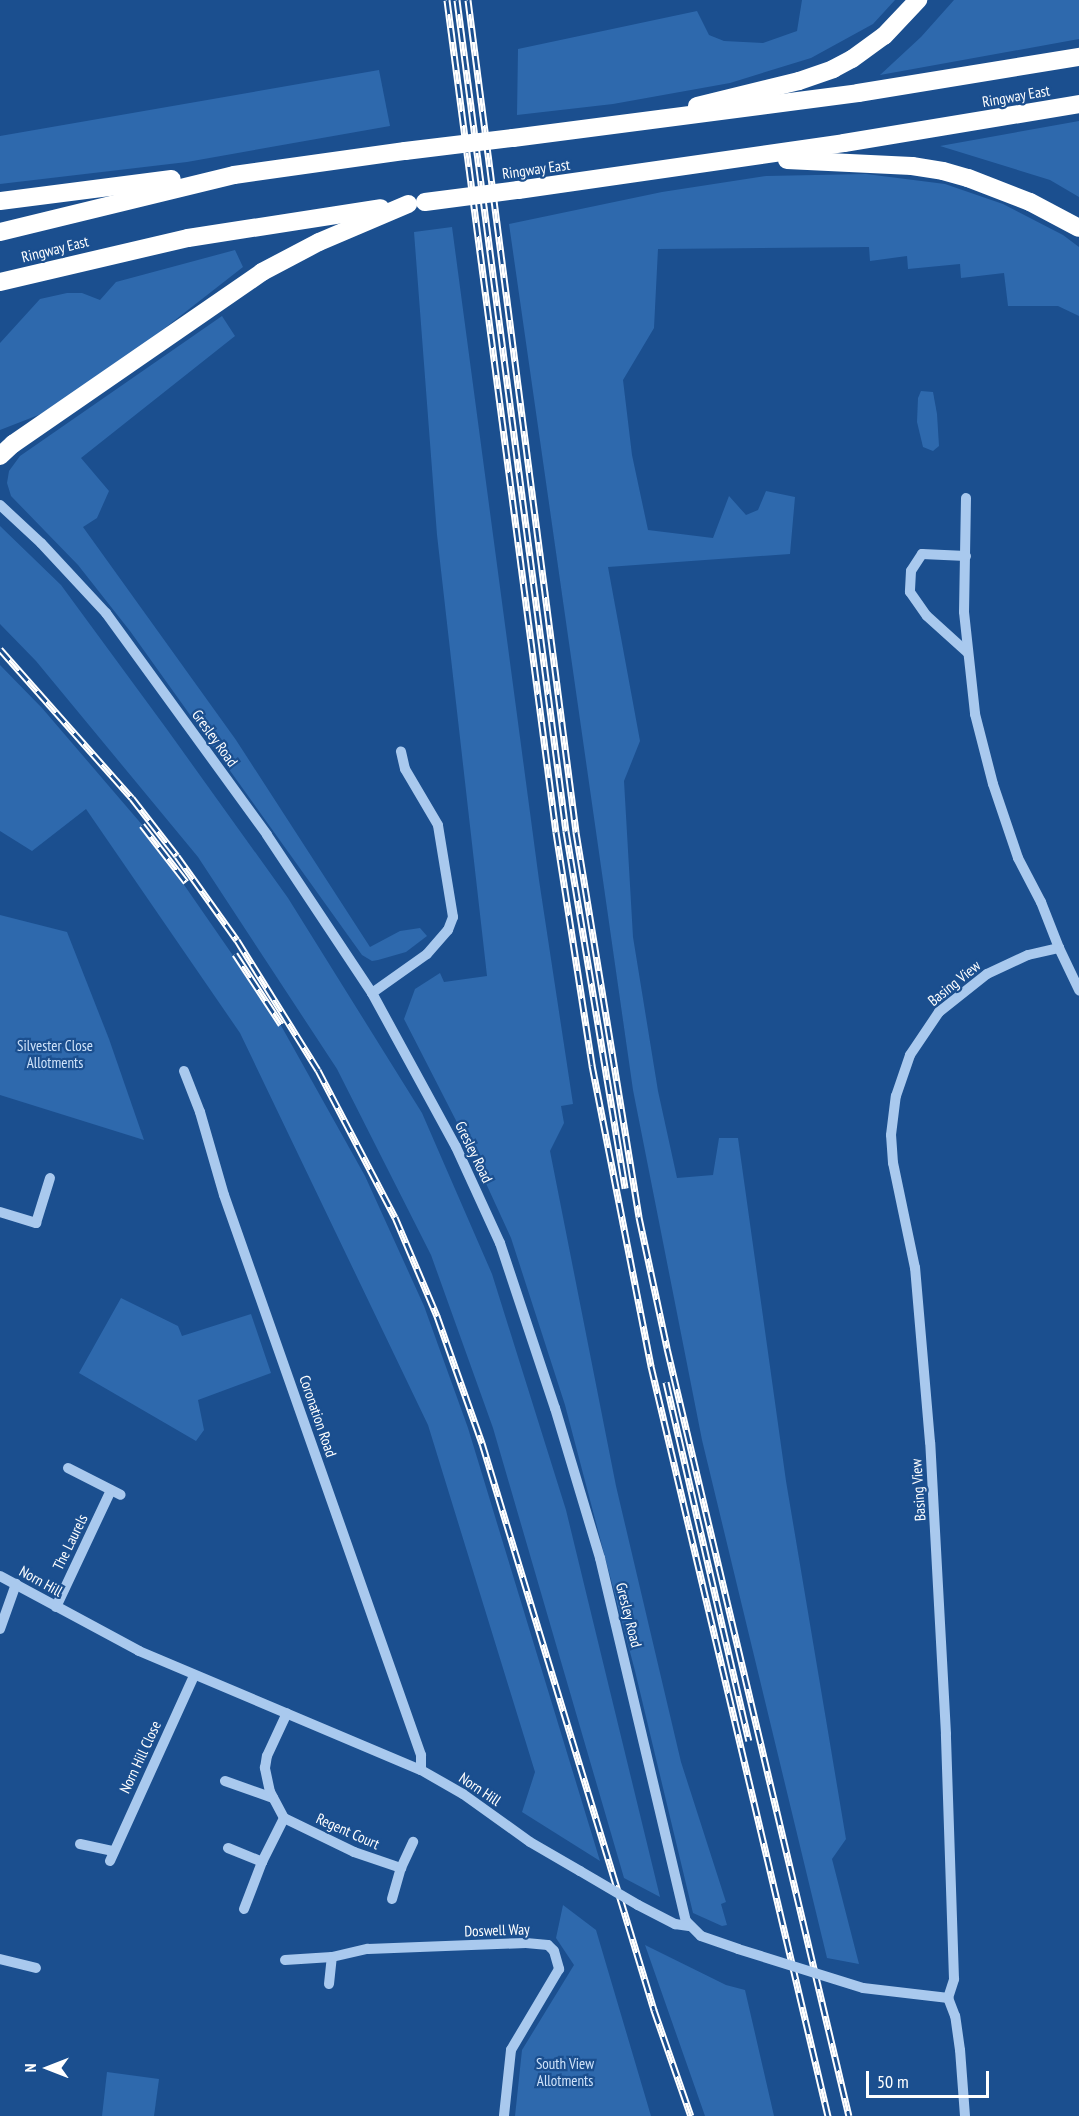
<!DOCTYPE html>
<html>
<head>
<meta charset="utf-8">
<style>
	body { margin:0 }
	#map { position:relative; width:1079px; height:2116px; overflow:hidden; background:#1b4f8f; font-family:"PT Sans Narrow",sans-serif }
	div>[style] { position:absolute }
	[style*='--x'] { left:calc(var(--x)*1px); top:calc(var(--y)*1px); width:calc(var(--w)*1px); rotate:calc(var(--a)*1deg) }
	.green>* { inset:0; background:#2e69ad }
	.minor>* { height:10px; margin:-5px; padding:0 5px; transform-origin:5px; border-radius:5px; background:#a9c9ee }
	.highway>* { height:18px; margin:-9px; padding:0 9px; transform-origin:9px; border-radius:9px; background:#fff }
	.rail>* { height:7px; margin-top:-3.5px; transform-origin:0; background:repeating-linear-gradient(90deg,#1b4f8f 0 14px,#fff 0 28px); box-sizing:border-box; border-block:2px solid #fff }
	.minor-bridge>* { height:10px; margin:-5px; padding:0 5px; transform-origin:5px; border-radius:5px; background:#a9c9ee }
	.highway-bridge>* { height:18px; margin:-9px; padding:0 9px; transform-origin:9px; border-radius:9px; background:#fff }
	span { translate:-50% -50%; white-space:nowrap; text-align:center; line-height:1.15; -webkit-text-stroke:4.5px #1b4f8f; paint-order:stroke }
	.street-label { font-size:15px; color:#fff }
	.park-label { font-size:15px; color:#cfe3fa }
	.north { position:absolute; left:18px; top:2038px; width:60px; height:60px; -webkit-text-stroke:4px #1b4f8f; paint-order:stroke; rotate:270deg; font-size:16px; font-weight:700; line-height:24px; text-align:center; color:#fff }
	.north::after { content:''; display:block; margin:auto; width:21px; height:27px; background:#fff; clip-path:polygon(50% 0,100% 100%,50% 72%,0 100%) }
	.scale { position:absolute; left:866px; top:2071px; width:123px; height:27px; box-sizing:border-box; border:3px solid #fff; border-top:0; padding-left:8px; font-size:18px; line-height:21px; white-space:nowrap; color:#fff; -webkit-text-stroke:4px #1b4f8f; paint-order:stroke }
</style>
</head>
<body>
<div id="map">
	<div class="green">
		<i style="clip-path:polygon(802px 0,895px 0,873px 24px,811px 58px,730px 83px,613px 104px,517px 115px,518px 49px,697px 11px,709px 35px,724px 41px,763px 43px,797px 31px)"></i>
		<i style="clip-path:polygon(954px 0,1079px 0,1079px 39px,880px 75px,921px 37px)"></i>
		<i style="clip-path:polygon(379px 70px,390px 126px,187px 162px,0 184px,0 136px)"></i>
		<i style="clip-path:polygon(1079px 121px,1079px 197px,1050px 180px,940px 146px)"></i>
		<i style="clip-path:polygon(866px 174px,945px 184px,1003px 204px,1063px 235px,1079px 247px,1079px 316px,1058px 306px,1008px 306px,1004px 273px,961px 278px,960px 264px,908px 269px,907px 256px,870px 261px,869px 247px,658px 249px,654px 328px,623px 380px,632px 455px,648px 530px,713px 538px,729px 496px,746px 515px,758px 510px,766px 491px,795px 497px,790px 554px,608px 567px,640px 741px,624px 781px,633px 937px,658px 1091px,677px 1178px,713px 1175px,719px 1138px,738px 1138px,786px 1481px,846px 1839px,832px 1859px,859px 1964px,827px 1958px,702px 1440px,633px 1090px,509px 224px,662px 192px,766px 176px)"></i>
		<i style="clip-path:polygon(452px 227px,539px 880px,573px 1104px,561px 1106px,564px 1123px,550px 1151px,616px 1486px,681px 1762px,726px 1902px,721px 1904px,727px 1925px,722px 1926px,693px 1913px,635px 1671px,565px 1405px,511px 1238px,467px 1142px,404px 1019px,415px 989px,440px 973px,444px 982px,487px 976px,437px 535px,414px 232px)"></i>
		<i style="clip-path:polygon(235px 250px,243px 267px,138px 349px,41px 414px,0 430px,0 343px,40px 299px,67px 293px,82px 293px,100px 300px,116px 282px)"></i>
		<i style="clip-path:polygon(222px 316px,235px 336px,81px 458px,109px 491px,97px 518px,83px 527px,236px 740px,370px 947px,400px 931px,420px 928px,427px 936px,406px 952px,378px 960px,372px 961px,362px 955px,130px 631px,78px 565px,11px 496px,7px 483px,9px 471px,20px 456px)"></i>
		<i style="clip-path:polygon(921px 391px,933px 392px,937px 414px,939px 446px,933px 451px,923px 447px,917px 422px,918px 398px)"></i>
		<i style="clip-path:polygon(0 526px,61px 585px,166px 728px,288px 898px,422px 1113px,492px 1274px,566px 1510px,660px 1897px,624px 1878px,493px 1428px,431px 1255px,337px 1069px,198px 857px,36px 661px,0 624px)"></i>
		<i style="clip-path:polygon(0 665px,42px 708px,144px 827px,279px 1022px,365px 1176px,424px 1306px,468px 1428px,600px 1861px,522px 1812px,535px 1772px,428px 1425px,240px 1033px,86px 809px,32px 851px,0 831px)"></i>
		<i style="clip-path:polygon(0 915px,67px 932px,109px 1039px,144px 1140px,0 1095px)"></i>
		<i style="clip-path:polygon(121px 1298px,178px 1326px,182px 1336px,251px 1314px,271px 1373px,198px 1400px,204px 1430px,196px 1441px,79px 1373px)"></i>
		<i style="clip-path:polygon(563px 1905px,596px 1930px,651px 2116px,515px 2116px,522px 2050px,574px 1965px,556px 1938px)"></i>
		<i style="clip-path:polygon(645px 1945px,726px 1985px,745px 1990px,774px 2116px,705px 2116px)"></i>
		<i style="clip-path:polygon(107px 2072px,159px 2079px,154px 2116px,102px 2116px)"></i>
	</div>
	<div class="minor">
		<i style="--x:966;--y:498;--w:114;--a:91"></i>
		<i style="--x:964;--y:612;--w:103;--a:83.8"></i>
		<i style="--x:975;--y:714;--w:72;--a:75.6"></i>
		<i style="--x:993;--y:784;--w:78;--a:71.3"></i>
		<i style="--x:1018;--y:858;--w:50;--a:62.4"></i>
		<i style="--x:1041;--y:902;--w:49;--a:68.6"></i>
		<i style="--x:1059;--y:948;--w:47;--a:64.5"></i>
		<i style="--x:0;--y:505;--w:56;--a:42.8"></i>
		<i style="--x:41;--y:543;--w:96;--a:47.1"></i>
		<i style="--x:106;--y:613;--w:274;--a:54"></i>
		<i style="--x:267;--y:835;--w:190;--a:56.4"></i>
		<i style="--x:372;--y:993;--w:175;--a:61.4"></i>
		<i style="--x:456;--y:1147;--w:106;--a:65.4"></i>
		<i style="--x:500;--y:1243;--w:174;--a:71.6"></i>
		<i style="--x:555;--y:1408;--w:157;--a:73.3"></i>
		<i style="--x:600;--y:1558;--w:373;--a:76.7"></i>
		<i style="--x:686;--y:1921;--w:21;--a:45"></i>
		<i style="--x:701;--y:1936;--w:39;--a:19"></i>
		<i style="--x:966;--y:556;--w:44;--a:-177.4"></i>
		<i style="--x:922;--y:554;--w:20;--a:123"></i>
		<i style="--x:911;--y:571;--w:21;--a:93"></i>
		<i style="--x:910;--y:592;--w:29;--a:55"></i>
		<i style="--x:927;--y:616;--w:55;--a:42.1"></i>
		<i style="--x:372;--y:993;--w:67;--a:-35.3"></i>
		<i style="--x:427;--y:954;--w:32;--a:-49"></i>
		<i style="--x:448;--y:930;--w:14;--a:-69"></i>
		<i style="--x:453;--y:917;--w:93;--a:-99.3"></i>
		<i style="--x:438;--y:825;--w:65;--a:-120.5"></i>
		<i style="--x:405;--y:769;--w:18;--a:-103"></i>
		<i style="--x:184;--y:1071;--w:44;--a:68.7"></i>
		<i style="--x:200;--y:1112;--w:86;--a:73.9"></i>
		<i style="--x:224;--y:1195;--w:594;--a:70.62"></i>
		<i style="--x:421;--y:1755;--w:15;--a:90"></i>
		<i style="--x:0;--y:1212;--w:38;--a:17"></i>
		<i style="--x:36;--y:1223;--w:47;--a:-72.7"></i>
		<i style="--x:68;--y:1468;--w:59;--a:27"></i>
		<i style="--x:0;--y:1576;--w:158;--a:28.3"></i>
		<i style="--x:139;--y:1651;--w:306;--a:22.9"></i>
		<i style="--x:421;--y:1770;--w:48;--a:29.7"></i>
		<i style="--x:463;--y:1794;--w:82;--a:35.6"></i>
		<i style="--x:530;--y:1842;--w:58;--a:30.1"></i>
		<i style="--x:56;--y:1607;--w:129;--a:-64.8"></i>
		<i style="--x:0;--y:1629;--w:48;--a:-70.4"></i>
		<i style="--x:225;--y:1781;--w:51;--a:19.5"></i>
		<i style="--x:284;--y:1818;--w:78;--a:25.9"></i>
		<i style="--x:354;--y:1852;--w:50;--a:18.8"></i>
		<i style="--x:80;--y:1844;--w:34;--a:12"></i>
		<i style="--x:228;--y:1848;--w:37;--a:22"></i>
		<i style="--x:110;--y:1861;--w:203;--a:-65.6"></i>
		<i style="--x:392;--y:1899;--w:32;--a:-74"></i>
		<i style="--x:401;--y:1868;--w:29;--a:-65"></i>
		<i style="--x:638;--y:1905;--w:42;--a:27.2"></i>
		<i style="--x:675;--y:1924;--w:14;--a:8"></i>
		<i style="--x:244;--y:1909;--w:50;--a:-69"></i>
		<i style="--x:262;--y:1862;--w:49;--a:-63.4"></i>
		<i style="--x:284;--y:1818;--w:30;--a:-118"></i>
		<i style="--x:270;--y:1792;--w:25;--a:-102"></i>
		<i style="--x:265;--y:1768;--w:12;--a:-81"></i>
		<i style="--x:267;--y:1756;--w:47;--a:-65.1"></i>
		<i style="--x:0;--y:1959;--w:37;--a:14"></i>
		<i style="--x:285;--y:1960;--w:47;--a:-3.7"></i>
		<i style="--x:332;--y:1957;--w:37;--a:-13"></i>
		<i style="--x:368;--y:1949;--w:158;--a:-2.2"></i>
		<i style="--x:526;--y:1943;--w:22;--a:5"></i>
		<i style="--x:548;--y:1945;--w:8;--a:45"></i>
		<i style="--x:554;--y:1951;--w:19;--a:74"></i>
		<i style="--x:559;--y:1969;--w:94;--a:120.7"></i>
		<i style="--x:511;--y:2050;--w:66;--a:96.1"></i>
		<i style="--x:329;--y:1984;--w:27;--a:-84"></i>
		<i style="--x:863;--y:1988;--w:86;--a:6.7"></i>
		<i style="--x:965;--y:2116;--w:66;--a:-94.3"></i>
		<i style="--x:960;--y:2050;--w:34;--a:-98"></i>
		<i style="--x:955;--y:2016;--w:19;--a:-111"></i>
		<i style="--x:948;--y:1998;--w:20;--a:-72"></i>
		<i style="--x:954;--y:1979;--w:245;--a:-91.9"></i>
		<i style="--x:946;--y:1734;--w:292;--a:-93.1"></i>
		<i style="--x:930;--y:1442;--w:175;--a:-94.9"></i>
		<i style="--x:915;--y:1268;--w:107;--a:-101.8"></i>
		<i style="--x:893;--y:1163;--w:28;--a:-94"></i>
		<i style="--x:891;--y:1135;--w:39;--a:-83"></i>
		<i style="--x:896;--y:1096;--w:43;--a:-71.1"></i>
		<i style="--x:910;--y:1055;--w:52;--a:-56"></i>
		<i style="--x:939;--y:1012;--w:61;--a:-38.4"></i>
		<i style="--x:987;--y:974;--w:45;--a:-24.9"></i>
		<i style="--x:1028;--y:955;--w:32;--a:-13"></i>
	</div>
	<div class="highway">
		<i style="--x:697;--y:106;--w:105;--a:-13.8"></i>
		<i style="--x:799;--y:81;--w:36;--a:-19"></i>
		<i style="--x:833;--y:69;--w:21;--a:-28"></i>
		<i style="--x:852;--y:59;--w:39;--a:-36"></i>
		<i style="--x:884;--y:36;--w:50;--a:-46.6"></i>
		<i style="--x:513;--y:138;--w:348;--a:-7.4"></i>
		<i style="--x:858;--y:93;--w:224;--a:-9.3"></i>
		<i style="--x:787;--y:160;--w:125;--a:2.7"></i>
		<i style="--x:912;--y:166;--w:31;--a:9"></i>
		<i style="--x:943;--y:171;--w:26;--a:16"></i>
		<i style="--x:968;--y:178;--w:66;--a:21.2"></i>
		<i style="--x:1030;--y:202;--w:55;--a:28"></i>
		<i style="--x:518;--y:190;--w:329;--a:-8.2"></i>
		<i style="--x:844;--y:143;--w:238;--a:-9.4"></i>
		<i style="--x:0;--y:201;--w:173;--a:-7.3"></i>
		<i style="--x:0;--y:232;--w:241;--a:-13.7"></i>
		<i style="--x:234;--y:175;--w:173;--a:-8"></i>
		<i style="--x:0;--y:282;--w:193;--a:-13.2"></i>
		<i style="--x:188;--y:238;--w:195;--a:-8.8"></i>
		<i style="--x:0;--y:456;--w:18;--a:-43"></i>
		<i style="--x:13;--y:444;--w:303;--a:-34.6"></i>
		<i style="--x:262;--y:272;--w:64;--a:-27.8"></i>
		<i style="--x:319;--y:242;--w:97;--a:-23.1"></i>
	</div>
	<div class="rail">
		<i style="--x:447;--y:0;--w:839;--a:82.54"></i>
		<i style="--x:556;--y:832;--w:236;--a:81.2"></i>
		<i style="--x:592;--y:1065;--w:307;--a:78.9"></i>
		<i style="--x:651;--y:1366;--w:771;--a:76.72"></i>
		<i style="--x:457;--y:0;--w:838;--a:82.53"></i>
		<i style="--x:566;--y:831;--w:362;--a:80.6"></i>
		<i style="--x:468;--y:0;--w:839;--a:82.6"></i>
		<i style="--x:576;--y:832;--w:390;--a:80.7"></i>
		<i style="--x:639;--y:1217;--w:134;--a:77.9"></i>
		<i style="--x:667;--y:1348;--w:789;--a:76.67"></i>
		<i style="--x:0;--y:649;--w:199;--a:48.5"></i>
		<i style="--x:132;--y:798;--w:73;--a:52.2"></i>
		<i style="--x:177;--y:856;--w:103;--a:54.5"></i>
		<i style="--x:237;--y:940;--w:153;--a:58.1"></i>
		<i style="--x:318;--y:1070;--w:166;--a:62.4"></i>
		<i style="--x:395;--y:1217;--w:108;--a:67"></i>
		<i style="--x:437;--y:1316;--w:135;--a:70.5"></i>
		<i style="--x:482;--y:1443;--w:593;--a:73.12"></i>
		<i style="--x:654;--y:2010;--w:112;--a:70.8"></i>
		<i style="--x:142;--y:825;--w:72;--a:52.3"></i>
		<i style="--x:235;--y:954;--w:84;--a:56.7"></i>
		<i style="--x:666;--y:1382;--w:368;--a:77"></i>
	</div>
	<div class="minor-bridge">
		<i style="--x:580;--y:1871;--w:67;--a:30.4"></i>
		<i style="--x:738;--y:1949;--w:131;--a:17.3"></i>
	</div>
	<div class="highway-bridge">
		<i style="--x:405;--y:151;--w:109;--a:-6.9"></i>
		<i style="--x:425;--y:202;--w:94;--a:-7.4"></i>
	</div>
	<div class="street-label">
		<span style="left:1016px;top:96px;rotate:-10deg">Ringway East</span>
		<span style="left:536px;top:169px;rotate:-8deg">Ringway East</span>
		<span style="left:55px;top:249px;rotate:-14deg">Ringway East</span>
		<span style="left:215px;top:738px;rotate:54deg">Gresley Road</span>
		<span style="left:954px;top:983px;rotate:-39deg">Basing View</span>
		<span style="left:474px;top:1152px;rotate:64deg">Gresley Road</span>
		<span style="left:318px;top:1416px;rotate:71deg">Coronation Road</span>
		<span style="left:918px;top:1490px;rotate:-94deg">Basing View</span>
		<span style="left:70px;top:1542px;rotate:-64deg">The Laurels</span>
		<span style="left:41px;top:1581px;rotate:29deg">Norn Hill</span>
		<span style="left:629px;top:1615px;rotate:76deg">Gresley Road</span>
		<span style="left:140px;top:1757px;rotate:-65deg">Norn Hill Close</span>
		<span style="left:480px;top:1789px;rotate:34deg">Norn Hill</span>
		<span style="left:348px;top:1831px;rotate:24deg">Regent Court</span>
		<span style="left:497px;top:1930px;rotate:-2deg">Doswell Way</span>
	</div>
	<div class="park-label">
		<span style="left:55px;top:1054px">Silvester Close<br>Allotments</span>
		<span style="left:565px;top:2072px">South View<br>Allotments</span>
	</div>
	<div class="north">N</div>
	<div class="scale">50 m</div>
</div>
</body>
</html>
